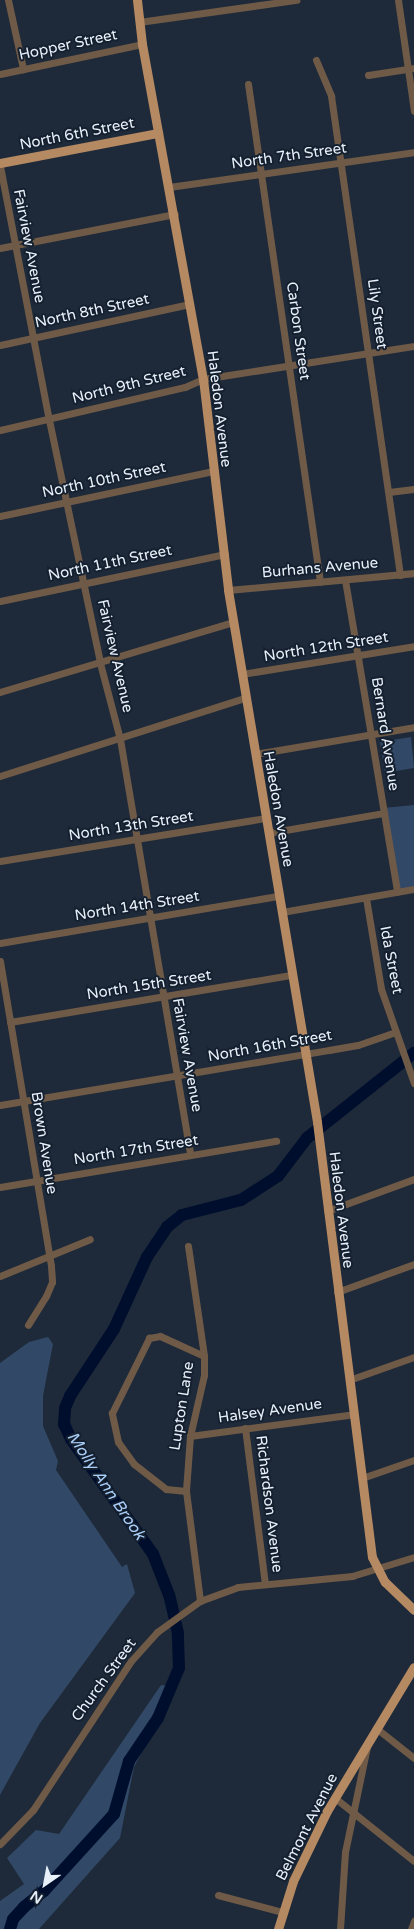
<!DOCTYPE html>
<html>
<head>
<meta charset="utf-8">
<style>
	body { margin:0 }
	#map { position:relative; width:414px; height:1929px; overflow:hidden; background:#1e2a39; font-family:"Varela Round",sans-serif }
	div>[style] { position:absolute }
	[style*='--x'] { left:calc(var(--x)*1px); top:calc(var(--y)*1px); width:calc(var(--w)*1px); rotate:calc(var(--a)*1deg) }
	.green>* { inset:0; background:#314866 }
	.river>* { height:12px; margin:-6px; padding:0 6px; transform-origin:6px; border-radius:6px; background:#000e2e }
	.minor>* { height:7px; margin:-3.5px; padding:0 3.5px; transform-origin:3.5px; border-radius:3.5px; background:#6f5a47 }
	.major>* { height:9px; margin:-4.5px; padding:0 4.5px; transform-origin:4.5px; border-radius:4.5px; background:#b58962 }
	span { translate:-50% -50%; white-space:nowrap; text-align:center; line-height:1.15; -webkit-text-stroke:4px #14202f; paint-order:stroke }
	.street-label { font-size:15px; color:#e8f0fa }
	.water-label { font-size:16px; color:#abcef9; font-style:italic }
	.north { position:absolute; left:20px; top:1859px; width:50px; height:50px; -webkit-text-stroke:4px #14202f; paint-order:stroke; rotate:213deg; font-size:14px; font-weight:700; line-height:20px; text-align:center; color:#e8f0fa }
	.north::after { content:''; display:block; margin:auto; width:18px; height:22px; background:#e8f0fa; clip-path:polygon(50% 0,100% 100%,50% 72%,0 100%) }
</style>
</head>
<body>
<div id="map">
	<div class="green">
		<i style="clip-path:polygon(411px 737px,414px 768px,385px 773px,380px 742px)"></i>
		<i style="clip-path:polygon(414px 805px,414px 890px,396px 893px,383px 808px)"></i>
		<i style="clip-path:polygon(48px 1337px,53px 1344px,43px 1396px,43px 1426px,58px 1461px,56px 1470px,122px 1567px,127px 1564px,135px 1593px,40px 1723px,0 1795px,0 1363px,29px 1342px)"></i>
		<i style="clip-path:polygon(161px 1685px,176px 1687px,134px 1767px,120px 1838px,39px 1929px,0 1929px,0 1901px,24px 1884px,7px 1858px,36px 1830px,59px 1834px)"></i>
	</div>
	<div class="river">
		<i style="--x:10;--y:1929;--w:10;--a:-73"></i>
		<i style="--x:13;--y:1919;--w:16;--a:-47"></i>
		<i style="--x:24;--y:1907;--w:26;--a:-39"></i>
		<i style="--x:44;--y:1891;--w:104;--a:-47.7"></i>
		<i style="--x:114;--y:1814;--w:55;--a:-74.2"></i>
		<i style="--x:129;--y:1761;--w:52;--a:-56"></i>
		<i style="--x:158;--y:1718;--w:54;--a:-67.2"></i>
		<i style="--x:179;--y:1668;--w:35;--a:-92"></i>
		<i style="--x:178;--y:1633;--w:39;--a:-103"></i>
		<i style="--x:169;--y:1595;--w:44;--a:-111.3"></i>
		<i style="--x:153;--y:1554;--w:141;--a:-125.5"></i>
		<i style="--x:71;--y:1439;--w:17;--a:-115"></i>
		<i style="--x:64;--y:1424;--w:16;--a:-86"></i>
		<i style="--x:65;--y:1408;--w:13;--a:-67"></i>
		<i style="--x:70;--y:1396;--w:80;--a:-56.7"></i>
		<i style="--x:114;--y:1329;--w:79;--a:-65.4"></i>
		<i style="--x:147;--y:1257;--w:36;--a:-56"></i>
		<i style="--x:167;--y:1227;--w:19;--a:-39"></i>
		<i style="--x:182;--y:1215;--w:61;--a:-14.3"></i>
		<i style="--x:241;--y:1200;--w:44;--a:-33"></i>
		<i style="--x:278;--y:1176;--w:48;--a:-52.7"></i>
		<i style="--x:307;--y:1138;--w:137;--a:-38.5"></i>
	</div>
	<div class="minor">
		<i style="--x:8;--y:0;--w:71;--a:77.7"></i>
		<i style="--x:398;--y:0;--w:112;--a:81.8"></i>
		<i style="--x:139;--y:22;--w:159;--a:-8"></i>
		<i style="--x:316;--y:60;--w:39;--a:67"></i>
		<i style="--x:331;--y:96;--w:484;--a:81.8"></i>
		<i style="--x:0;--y:74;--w:145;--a:-11.9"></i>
		<i style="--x:368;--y:75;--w:47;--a:-8.7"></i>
		<i style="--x:248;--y:84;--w:503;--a:81.77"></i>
		<i style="--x:0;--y:166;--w:259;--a:79.1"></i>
		<i style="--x:49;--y:420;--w:248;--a:78.1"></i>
		<i style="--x:100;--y:663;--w:79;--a:75.3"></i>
		<i style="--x:120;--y:739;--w:422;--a:80.4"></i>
		<i style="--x:169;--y:187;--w:247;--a:-8.1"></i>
		<i style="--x:0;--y:248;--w:178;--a:-11"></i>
		<i style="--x:0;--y:345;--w:194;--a:-12.2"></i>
		<i style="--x:0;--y:430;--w:190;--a:-13.1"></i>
		<i style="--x:185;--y:387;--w:20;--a:-24"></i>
		<i style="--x:203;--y:379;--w:214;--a:-8.9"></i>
		<i style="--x:389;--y:492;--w:25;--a:-7"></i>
		<i style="--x:0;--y:516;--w:218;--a:-11.9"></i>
		<i style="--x:345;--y:580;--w:316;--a:80.5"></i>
		<i style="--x:228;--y:590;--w:187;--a:-5.2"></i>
		<i style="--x:0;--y:601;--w:230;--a:-11.8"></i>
		<i style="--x:242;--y:674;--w:174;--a:-9.2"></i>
		<i style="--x:0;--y:692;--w:243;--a:-16.7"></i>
		<i style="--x:255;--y:754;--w:161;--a:-9.6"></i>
		<i style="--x:0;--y:776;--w:257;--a:-17.7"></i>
		<i style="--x:268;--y:833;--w:118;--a:-9.8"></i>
		<i style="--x:0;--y:861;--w:268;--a:-9.2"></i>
		<i style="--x:366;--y:898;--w:92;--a:80.6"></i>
		<i style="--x:381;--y:989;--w:100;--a:70.7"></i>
		<i style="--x:282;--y:912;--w:134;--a:-9.9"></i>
		<i style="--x:0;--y:943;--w:283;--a:-9.6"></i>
		<i style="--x:0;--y:961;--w:309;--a:80.5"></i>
		<i style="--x:51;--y:1266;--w:16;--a:86"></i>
		<i style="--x:52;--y:1282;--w:15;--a:113"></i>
		<i style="--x:46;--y:1296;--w:34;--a:122"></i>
		<i style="--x:10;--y:1022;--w:286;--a:-9.5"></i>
		<i style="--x:0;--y:1105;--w:334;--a:-9.5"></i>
		<i style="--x:329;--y:1050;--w:29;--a:-10"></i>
		<i style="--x:358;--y:1045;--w:39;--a:-19"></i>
		<i style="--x:0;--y:1187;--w:280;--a:-9.5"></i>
		<i style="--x:327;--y:1211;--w:93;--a:-20.2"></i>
		<i style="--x:188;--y:1246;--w:111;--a:81.7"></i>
		<i style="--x:204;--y:1356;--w:19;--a:90"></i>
		<i style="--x:204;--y:1375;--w:63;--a:102.9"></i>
		<i style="--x:190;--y:1436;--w:55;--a:94.2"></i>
		<i style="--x:186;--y:1491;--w:111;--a:82.7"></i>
		<i style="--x:0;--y:1276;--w:97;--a:-22.3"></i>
		<i style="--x:337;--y:1292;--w:82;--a:-20"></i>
		<i style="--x:349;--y:1380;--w:69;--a:-19.5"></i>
		<i style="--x:245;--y:1428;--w:157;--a:82.7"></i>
		<i style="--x:190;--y:1436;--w:165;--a:-7.6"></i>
		<i style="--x:362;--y:1478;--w:55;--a:-19.1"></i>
		<i style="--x:186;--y:1491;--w:20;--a:-174"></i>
		<i style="--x:166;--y:1489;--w:41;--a:-142"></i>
		<i style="--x:134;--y:1464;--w:27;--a:-126"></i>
		<i style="--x:118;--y:1442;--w:30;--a:-102"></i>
		<i style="--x:112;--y:1413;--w:84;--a:-63.7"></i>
		<i style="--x:149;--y:1338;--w:11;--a:-10"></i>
		<i style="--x:160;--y:1336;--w:48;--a:24.4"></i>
		<i style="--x:376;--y:1728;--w:48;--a:38.3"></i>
		<i style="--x:335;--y:1798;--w:101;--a:38.6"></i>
		<i style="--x:0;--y:1844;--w:47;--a:-45.9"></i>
		<i style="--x:33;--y:1810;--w:178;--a:-56.7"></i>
		<i style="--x:131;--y:1661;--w:39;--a:-48"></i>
		<i style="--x:157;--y:1632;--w:53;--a:-35.8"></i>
		<i style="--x:200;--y:1601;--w:40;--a:-20.2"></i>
		<i style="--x:238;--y:1587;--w:115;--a:-5.5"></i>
		<i style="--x:352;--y:1576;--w:65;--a:-17"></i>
		<i style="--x:218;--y:1895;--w:66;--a:14.9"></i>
		<i style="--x:340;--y:1929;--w:77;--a:-86.3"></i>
		<i style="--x:345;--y:1852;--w:107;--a:-78.2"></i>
		<i style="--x:411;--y:1929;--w:9;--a:-69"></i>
	</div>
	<div class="major">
		<i style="--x:137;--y:0;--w:44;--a:83.5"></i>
		<i style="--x:142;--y:44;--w:341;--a:79.7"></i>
		<i style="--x:203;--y:379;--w:212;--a:83.2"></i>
		<i style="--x:228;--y:590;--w:539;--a:80.5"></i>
		<i style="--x:317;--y:1122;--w:438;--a:82.8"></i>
		<i style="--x:372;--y:1557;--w:28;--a:63"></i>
		<i style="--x:385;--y:1582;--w:40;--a:44"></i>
		<i style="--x:0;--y:163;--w:161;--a:-10.8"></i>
		<i style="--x:278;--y:1929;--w:50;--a:-72.6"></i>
		<i style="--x:293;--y:1881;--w:78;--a:-64.1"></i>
		<i style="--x:327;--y:1811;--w:168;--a:-58.9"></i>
	</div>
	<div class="street-label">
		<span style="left:68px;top:45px;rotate:-12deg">Hopper Street</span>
		<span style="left:77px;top:134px;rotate:-11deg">North 6th Street</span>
		<span style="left:289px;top:156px;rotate:-8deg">North 7th Street</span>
		<span style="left:29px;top:246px;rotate:79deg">Fairview Avenue</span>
		<span style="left:92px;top:311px;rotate:-12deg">North 8th Street</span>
		<span style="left:377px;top:314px;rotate:82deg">Lily Street</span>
		<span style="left:298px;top:331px;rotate:82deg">Carbon Street</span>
		<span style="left:129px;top:385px;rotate:-14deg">North 9th Street</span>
		<span style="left:219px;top:409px;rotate:83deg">Haledon Avenue</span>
		<span style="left:104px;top:480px;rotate:-12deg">North 10th Street</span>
		<span style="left:110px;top:563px;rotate:-12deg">North 11th Street</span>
		<span style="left:320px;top:568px;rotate:-5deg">Burhans Avenue</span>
		<span style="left:326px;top:647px;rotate:-9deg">North 12th Street</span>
		<span style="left:115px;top:656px;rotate:77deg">Fairview Avenue</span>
		<span style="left:385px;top:734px;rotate:81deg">Bernard Avenue</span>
		<span style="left:278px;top:809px;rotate:80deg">Haledon Avenue</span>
		<span style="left:131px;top:826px;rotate:-9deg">North 13th Street</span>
		<span style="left:137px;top:906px;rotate:-9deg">North 14th Street</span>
		<span style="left:391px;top:960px;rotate:79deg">Ida Street</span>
		<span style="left:149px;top:985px;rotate:-9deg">North 15th Street</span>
		<span style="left:270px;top:1046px;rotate:-10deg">North 16th Street</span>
		<span style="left:187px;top:1055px;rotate:80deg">Fairview Avenue</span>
		<span style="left:44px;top:1143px;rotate:81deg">Brown Avenue</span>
		<span style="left:136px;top:1150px;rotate:-9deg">North 17th Street</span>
		<span style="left:341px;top:1210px;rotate:83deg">Haledon Avenue</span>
		<span style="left:182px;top:1406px;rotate:-81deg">Lupton Lane</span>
		<span style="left:270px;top:1411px;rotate:-8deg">Halsey Avenue</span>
		<span style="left:269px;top:1504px;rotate:83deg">Richardson Avenue</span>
		<span style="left:104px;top:1680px;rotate:-54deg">Church Street</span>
		<span style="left:307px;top:1827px;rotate:-63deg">Belmont Avenue</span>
	</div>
	<div class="water-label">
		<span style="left:106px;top:1486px;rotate:56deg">Molly Ann Brook</span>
	</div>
	<div class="north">N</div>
</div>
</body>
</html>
